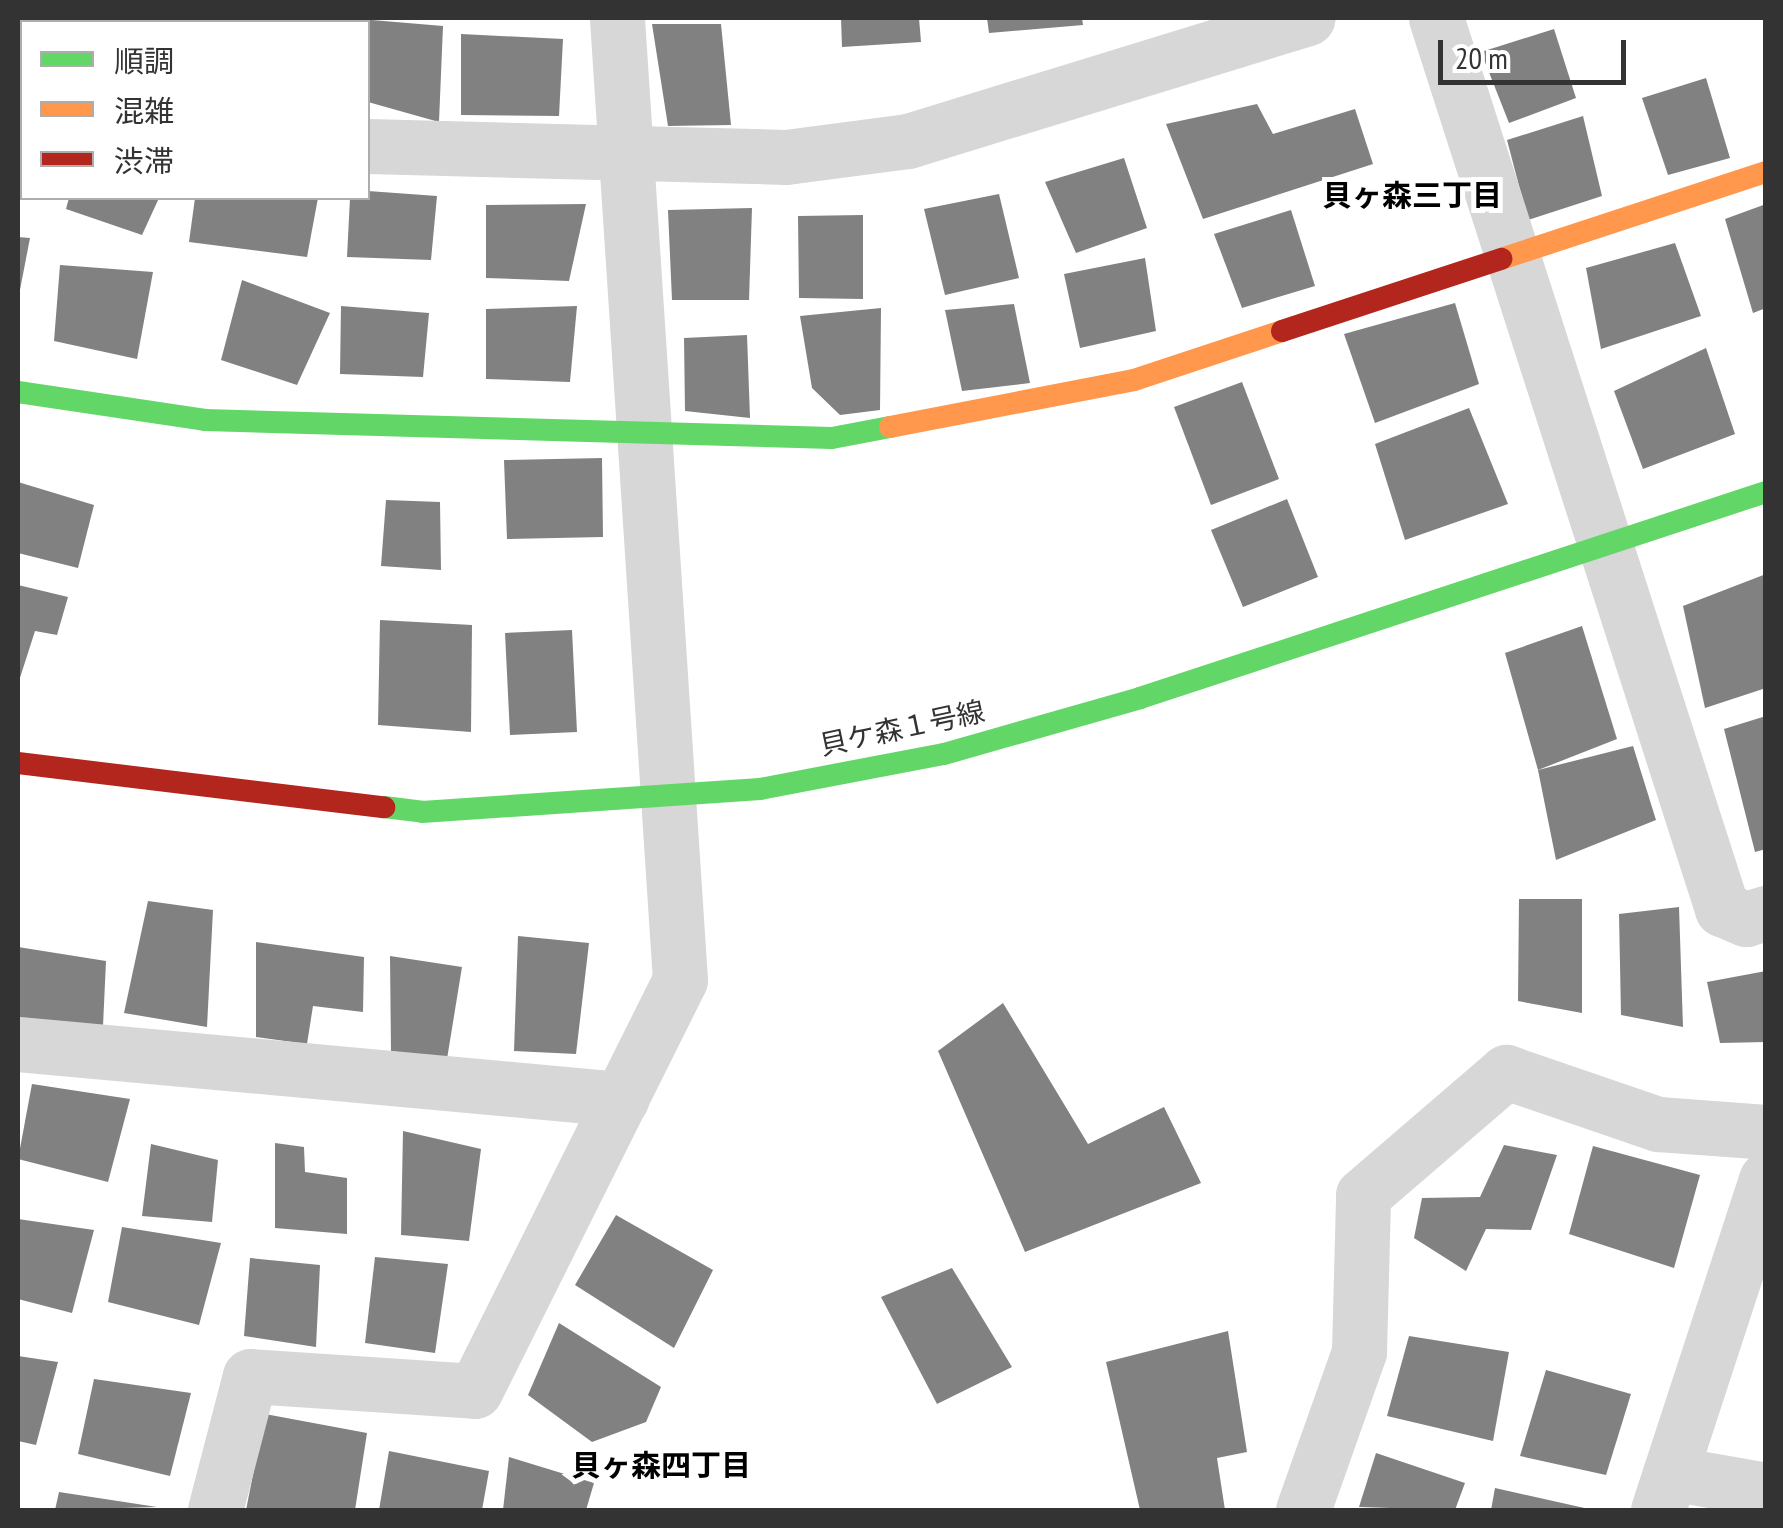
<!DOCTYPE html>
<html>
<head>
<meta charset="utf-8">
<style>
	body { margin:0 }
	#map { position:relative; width:1783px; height:1528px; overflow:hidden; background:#fff; font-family:"PT Sans Narrow","Noto Sans JP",sans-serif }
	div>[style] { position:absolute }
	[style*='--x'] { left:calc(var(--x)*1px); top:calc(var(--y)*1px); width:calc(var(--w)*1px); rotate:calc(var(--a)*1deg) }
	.building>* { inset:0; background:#818181 }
	.street>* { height:55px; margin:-27.5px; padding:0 27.5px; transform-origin:27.5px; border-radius:27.5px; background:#d7d7d7 }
	.fast>* { height:22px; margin:-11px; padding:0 11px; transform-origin:11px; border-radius:11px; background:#63d668 }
	.slow>* { height:22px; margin:-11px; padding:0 11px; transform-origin:11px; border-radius:11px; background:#ff974d }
	.jam>* { height:22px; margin:-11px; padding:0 11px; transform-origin:11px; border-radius:11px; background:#b3261e }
	span { translate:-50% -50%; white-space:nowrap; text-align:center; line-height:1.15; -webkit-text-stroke:10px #fff; paint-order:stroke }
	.street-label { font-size:28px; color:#333 }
	.neighbourhood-label { font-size:30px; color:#000; font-weight:700 }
	.frame { position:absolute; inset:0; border:20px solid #333; pointer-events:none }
	.legend { position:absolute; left:20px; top:20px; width:350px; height:180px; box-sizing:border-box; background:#fff; border:2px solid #adadad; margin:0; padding:12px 18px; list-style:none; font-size:30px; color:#333 }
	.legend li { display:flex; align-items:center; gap:20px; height:50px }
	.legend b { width:50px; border:2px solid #adadad }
	.scale { position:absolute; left:1438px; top:40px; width:188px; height:45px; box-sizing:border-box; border:5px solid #333; border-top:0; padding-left:12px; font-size:30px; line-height:35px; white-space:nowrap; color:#333; -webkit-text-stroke:8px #fff; paint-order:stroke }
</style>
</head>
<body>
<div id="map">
	<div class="building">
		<i style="clip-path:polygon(82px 18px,184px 18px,81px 22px)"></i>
		<i style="clip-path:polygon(221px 18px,324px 18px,219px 22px)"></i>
		<i style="clip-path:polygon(348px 18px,443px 26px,439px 122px,368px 102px,368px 22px)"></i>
		<i style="clip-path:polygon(841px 18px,919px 18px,921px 42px,842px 47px)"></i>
		<i style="clip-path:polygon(987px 18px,1082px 18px,1083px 25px,989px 33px)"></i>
		<i style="clip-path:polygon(652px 24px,721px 24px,731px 125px,668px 126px)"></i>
		<i style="clip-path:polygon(1554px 29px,1576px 98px,1509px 123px,1481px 52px)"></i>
		<i style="clip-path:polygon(461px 34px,563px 39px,559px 116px,461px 115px)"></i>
		<i style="clip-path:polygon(1706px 78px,1730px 158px,1668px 175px,1642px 98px)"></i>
		<i style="clip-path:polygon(1257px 104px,1273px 134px,1355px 109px,1373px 164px,1203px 219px,1166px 124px)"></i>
		<i style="clip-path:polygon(18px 111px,22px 113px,22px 198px,18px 197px)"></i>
		<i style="clip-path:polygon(1583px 116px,1602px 196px,1528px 220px,1507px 140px)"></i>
		<i style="clip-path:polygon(1124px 158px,1147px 228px,1076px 253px,1045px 182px)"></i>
		<i style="clip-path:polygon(368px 191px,437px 196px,431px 260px,347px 257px,350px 198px,368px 198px)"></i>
		<i style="clip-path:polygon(999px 194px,1019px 278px,945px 295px,924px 209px)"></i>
		<i style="clip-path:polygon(69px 198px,159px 198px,142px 235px,66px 209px)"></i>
		<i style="clip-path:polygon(195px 198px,318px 198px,307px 257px,189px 242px)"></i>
		<i style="clip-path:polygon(586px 204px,569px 281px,486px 278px,486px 205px)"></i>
		<i style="clip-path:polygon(1766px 204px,1766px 308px,1753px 313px,1725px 219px)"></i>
		<i style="clip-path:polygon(752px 208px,749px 300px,672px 300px,668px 210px)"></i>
		<i style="clip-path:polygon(1291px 210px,1315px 286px,1242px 308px,1214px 234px)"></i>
		<i style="clip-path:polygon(863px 215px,863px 299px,799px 298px,798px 216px)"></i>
		<i style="clip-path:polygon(18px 237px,30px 238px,19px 295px,18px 295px)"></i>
		<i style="clip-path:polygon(1675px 243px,1701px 316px,1601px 349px,1586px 268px)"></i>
		<i style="clip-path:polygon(1145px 258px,1156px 331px,1080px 348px,1064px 274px)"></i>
		<i style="clip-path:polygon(60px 265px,153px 272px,137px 359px,54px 341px)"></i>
		<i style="clip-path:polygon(242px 280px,330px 313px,297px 385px,221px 360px)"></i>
		<i style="clip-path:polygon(1455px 303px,1479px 384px,1375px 423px,1344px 334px)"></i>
		<i style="clip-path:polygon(1014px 304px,1030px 383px,962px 391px,945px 310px)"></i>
		<i style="clip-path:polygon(341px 306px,429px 313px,423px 377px,340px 374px)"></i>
		<i style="clip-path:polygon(577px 306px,570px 382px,486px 379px,486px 309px)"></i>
		<i style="clip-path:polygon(881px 308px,880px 410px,840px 415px,812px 388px,800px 316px)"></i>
		<i style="clip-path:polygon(747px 335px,750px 418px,685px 411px,684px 338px)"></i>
		<i style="clip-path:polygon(1706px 348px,1735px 434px,1643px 469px,1614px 391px)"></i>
		<i style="clip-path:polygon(1242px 382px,1279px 479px,1211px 505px,1174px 407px)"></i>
		<i style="clip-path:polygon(1469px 408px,1508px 504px,1405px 540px,1375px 444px)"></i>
		<i style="clip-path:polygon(602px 458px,603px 537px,507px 539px,504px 460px)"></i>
		<i style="clip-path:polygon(18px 482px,94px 505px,78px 568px,18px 553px)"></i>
		<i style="clip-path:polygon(1287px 499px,1318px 577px,1243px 607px,1211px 530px)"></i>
		<i style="clip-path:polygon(386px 500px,440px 502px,441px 570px,381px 566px)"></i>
		<i style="clip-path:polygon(1766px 574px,1766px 688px,1705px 708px,1683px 606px)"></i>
		<i style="clip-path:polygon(18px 585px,68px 597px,57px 635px,35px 631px,18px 684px)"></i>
		<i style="clip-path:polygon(380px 620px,472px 625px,471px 732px,378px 725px)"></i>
		<i style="clip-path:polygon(1582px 626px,1617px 739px,1538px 770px,1505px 653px)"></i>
		<i style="clip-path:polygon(572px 630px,577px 732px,510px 735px,505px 633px)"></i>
		<i style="clip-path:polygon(1766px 716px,1766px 849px,1755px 852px,1724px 729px)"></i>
		<i style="clip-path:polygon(1633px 746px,1656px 820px,1556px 860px,1538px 770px)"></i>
		<i style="clip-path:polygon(1519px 899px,1582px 899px,1582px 1013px,1518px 1001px)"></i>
		<i style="clip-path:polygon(148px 901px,213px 910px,207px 1027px,124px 1013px)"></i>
		<i style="clip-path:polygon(1679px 907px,1683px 1027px,1621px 1015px,1619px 914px)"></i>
		<i style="clip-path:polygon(518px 936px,589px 943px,576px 1054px,514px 1051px)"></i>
		<i style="clip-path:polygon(256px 942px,364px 957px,363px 1012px,313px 1006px,307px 1044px,256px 1037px)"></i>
		<i style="clip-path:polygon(18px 947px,106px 961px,103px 1026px,18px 1022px)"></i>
		<i style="clip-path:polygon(390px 956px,462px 967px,447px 1059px,391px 1051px)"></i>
		<i style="clip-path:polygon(1766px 971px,1766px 1042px,1720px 1043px,1707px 982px)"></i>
		<i style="clip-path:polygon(1003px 1003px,1088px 1144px,1164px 1107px,1201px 1183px,1025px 1252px,938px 1051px)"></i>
		<i style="clip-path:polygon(32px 1084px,130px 1099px,108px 1182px,18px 1159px)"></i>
		<i style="clip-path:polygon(403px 1131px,481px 1149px,469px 1241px,401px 1235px)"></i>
		<i style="clip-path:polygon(275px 1143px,304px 1147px,305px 1172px,347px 1178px,347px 1234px,275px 1228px)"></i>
		<i style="clip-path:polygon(151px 1144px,218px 1160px,212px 1222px,142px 1216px)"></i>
		<i style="clip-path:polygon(1504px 1145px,1557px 1155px,1531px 1230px,1486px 1229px,1466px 1271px,1414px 1238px,1422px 1198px,1480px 1197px)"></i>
		<i style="clip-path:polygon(1593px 1146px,1700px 1175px,1674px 1268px,1569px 1234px)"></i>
		<i style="clip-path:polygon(616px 1215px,713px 1270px,674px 1348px,575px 1285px)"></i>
		<i style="clip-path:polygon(18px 1219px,94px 1230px,72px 1313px,18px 1299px)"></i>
		<i style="clip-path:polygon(122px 1227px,221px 1243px,199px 1325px,108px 1302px)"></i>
		<i style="clip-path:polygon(375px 1257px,448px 1264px,435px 1353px,365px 1343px)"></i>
		<i style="clip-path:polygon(250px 1258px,320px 1265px,316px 1347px,244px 1336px)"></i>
		<i style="clip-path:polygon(952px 1268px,1012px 1367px,937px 1404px,881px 1297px)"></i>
		<i style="clip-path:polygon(559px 1323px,661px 1387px,646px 1422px,592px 1442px,528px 1395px)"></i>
		<i style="clip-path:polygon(1228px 1331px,1247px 1452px,1217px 1458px,1225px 1510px,1140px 1510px,1106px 1362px)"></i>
		<i style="clip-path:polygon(1409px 1336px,1509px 1352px,1493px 1441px,1387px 1416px)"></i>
		<i style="clip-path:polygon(18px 1356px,58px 1362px,36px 1445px,18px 1441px)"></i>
		<i style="clip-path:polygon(1546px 1370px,1631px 1394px,1606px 1475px,1520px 1456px)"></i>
		<i style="clip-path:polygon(94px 1379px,191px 1393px,170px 1476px,78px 1454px)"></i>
		<i style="clip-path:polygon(265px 1414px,367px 1433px,355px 1510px,246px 1510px)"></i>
		<i style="clip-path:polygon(389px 1451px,489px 1471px,482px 1510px,379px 1510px)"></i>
		<i style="clip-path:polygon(1376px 1453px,1465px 1483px,1455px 1510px,1359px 1507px)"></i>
		<i style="clip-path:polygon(509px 1457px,594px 1483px,586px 1510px,503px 1510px)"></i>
		<i style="clip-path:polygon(1495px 1488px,1589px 1509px,1589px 1510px,1491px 1510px)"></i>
		<i style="clip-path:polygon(59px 1492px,157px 1507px,55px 1510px)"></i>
	</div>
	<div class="street">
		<i style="--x:1436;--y:18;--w:936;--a:72.2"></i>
		<i style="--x:1722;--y:909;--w:26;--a:23"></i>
		<i style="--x:1746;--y:919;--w:21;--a:-17"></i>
		<i style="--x:18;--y:60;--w:4;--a:27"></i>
		<i style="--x:368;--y:146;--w:418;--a:1.5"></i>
		<i style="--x:786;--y:157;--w:123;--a:-7.5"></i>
		<i style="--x:908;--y:141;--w:418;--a:-17.1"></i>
		<i style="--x:18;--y:1044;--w:606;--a:5.21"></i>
		<i style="--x:1670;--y:1473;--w:97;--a:10"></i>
		<i style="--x:215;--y:1510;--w:138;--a:-75.4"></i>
		<i style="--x:250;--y:1376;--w:225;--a:3.8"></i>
		<i style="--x:475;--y:1391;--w:459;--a:-63.5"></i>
		<i style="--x:680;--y:980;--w:964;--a:-93.75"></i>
		<i style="--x:1303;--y:1510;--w:168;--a:-70.5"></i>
		<i style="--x:1359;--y:1352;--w:157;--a:-88.5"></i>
		<i style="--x:1363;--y:1195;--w:189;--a:-40.7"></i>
		<i style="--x:1506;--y:1072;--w:161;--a:18.9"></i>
		<i style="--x:1658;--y:1124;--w:108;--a:4.2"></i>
		<i style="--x:1658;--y:1510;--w:348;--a:-71.9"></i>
	</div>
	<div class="fast">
		<i style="--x:18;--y:392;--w:189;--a:8.5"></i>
		<i style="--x:205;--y:420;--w:627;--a:1.64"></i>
		<i style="--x:832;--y:438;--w:59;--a:-10.7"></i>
		<i style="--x:384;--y:807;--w:38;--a:7"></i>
		<i style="--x:422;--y:812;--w:339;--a:-3.9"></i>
		<i style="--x:760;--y:789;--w:187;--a:-10.8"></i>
		<i style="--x:944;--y:754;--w:204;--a:-15.9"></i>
		<i style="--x:1140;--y:698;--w:659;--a:-18.22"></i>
	</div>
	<div class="slow">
		<i style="--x:1501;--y:259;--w:279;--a:-18.2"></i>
		<i style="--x:890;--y:427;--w:248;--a:-10.9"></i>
		<i style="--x:1134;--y:380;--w:156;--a:-18.3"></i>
	</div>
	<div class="jam">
		<i style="--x:1282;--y:331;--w:231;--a:-18.2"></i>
		<i style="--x:18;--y:763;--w:369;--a:6.9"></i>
	</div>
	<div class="street-label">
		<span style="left:902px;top:728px;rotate:-12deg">貝ケ森１号線</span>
	</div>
	<div class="neighbourhood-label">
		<span style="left:1412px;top:195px">貝ヶ森三丁目</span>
		<span style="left:661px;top:1465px">貝ヶ森四丁目</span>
	</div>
	<div class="frame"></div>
	<ul class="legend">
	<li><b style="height:12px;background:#63d668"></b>順調</li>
	<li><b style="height:12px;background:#ff974d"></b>混雑</li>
	<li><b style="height:12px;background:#b3261e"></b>渋滞</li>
	</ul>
	<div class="scale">20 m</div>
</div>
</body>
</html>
